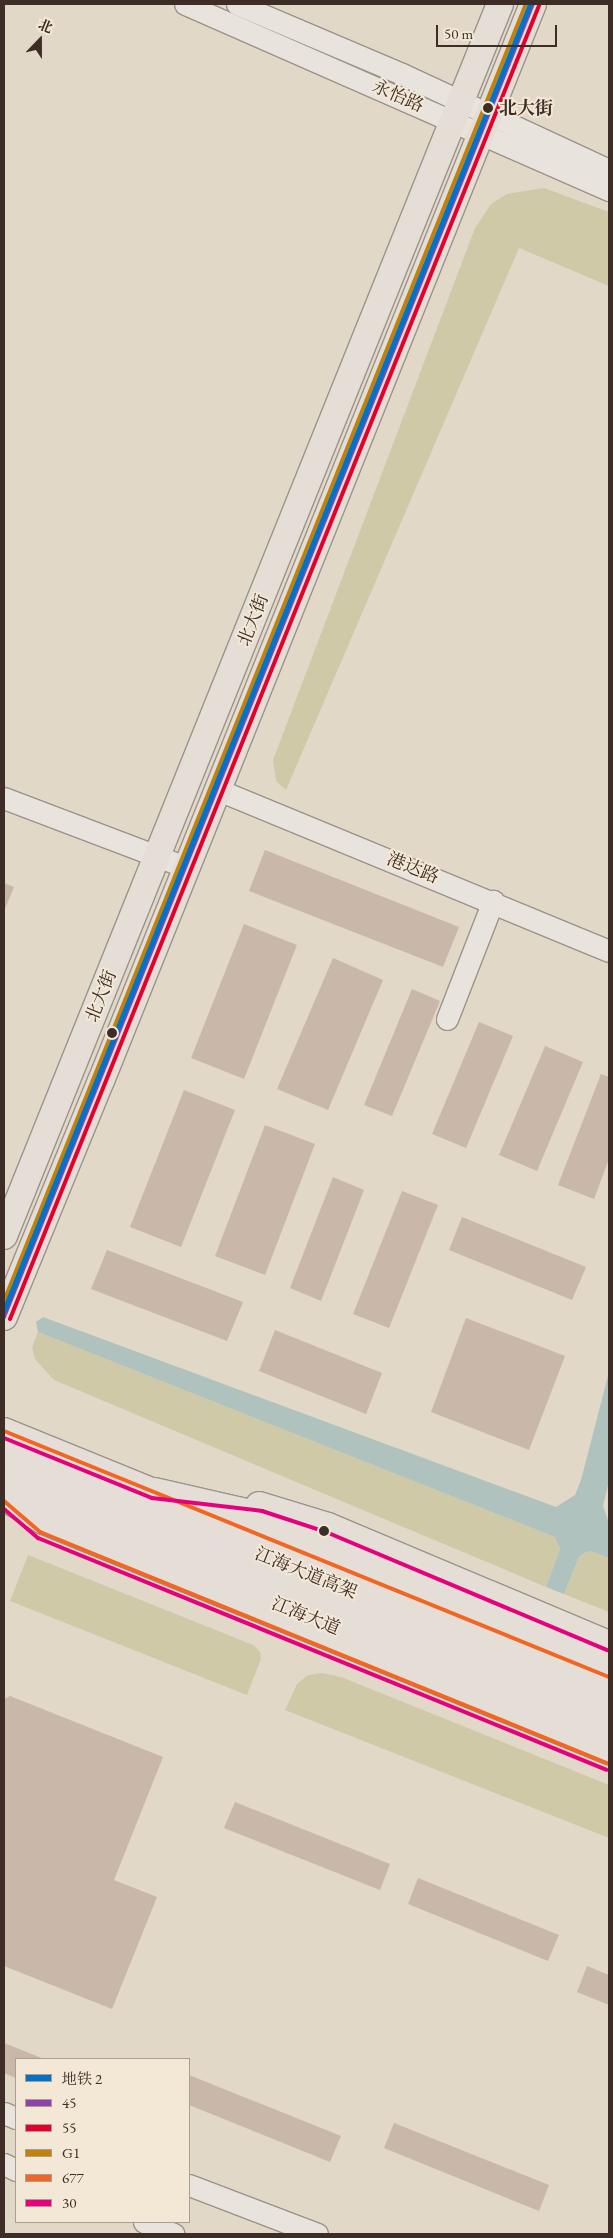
<!DOCTYPE html>
<html>
<head>
<meta charset="utf-8">
<style>
	body { margin:0 }
	#map { position:relative; width:613px; height:2238px; overflow:hidden; background:#e2d8c8; font-family:"EB Garamond","Noto Serif SC",serif }
	div>[style] { position:absolute }
	[style*='--x'] { left:calc(var(--x)*1px); top:calc(var(--y)*1px); width:calc(var(--w)*1px); rotate:calc(var(--a)*1deg) }
	.green>* { inset:0; background:#cfc9a7 }
	.water>* { inset:0; background:#b0c2be }
	.building>* { inset:0; background:#c9b7a9 }
	.roads { filter:drop-shadow(1px 0 #9a9389) drop-shadow(-1px 0 #9a9389) drop-shadow(0 1px #9a9389) drop-shadow(0 -1px #9a9389) }
	.minor>* { height:21px; margin:-10.5px; padding:0 10.5px; transform-origin:10.5px; border-radius:10.5px; background:#e8e3dc }
	.major>* { height:26px; margin:-13px; padding:0 13px; transform-origin:13px; border-radius:13px; background:#e4ded6 }
	.highway>* { height:28px; margin:-14px; padding:0 14px; transform-origin:14px; border-radius:14px; background:#e4ded6 }
	.bus-1>* { height:4px; margin:-2px; padding:0 2px; transform-origin:2px; border-radius:2px; background:#8e44ad }
	.bus-2>* { height:4px; margin:-2px; padding:0 2px; transform-origin:2px; border-radius:2px; background:#e4002b }
	.bus-3>* { height:4px; margin:-2px; padding:0 2px; transform-origin:2px; border-radius:2px; background:#c0820b }
	.bus-4>* { height:4px; margin:-2px; padding:0 2px; transform-origin:2px; border-radius:2px; background:#f26522 }
	.bus-5>* { height:4px; margin:-2px; padding:0 2px; transform-origin:2px; border-radius:2px; background:#e5007d }
	.metro-1>* { height:5px; margin:-2.5px; padding:0 2.5px; transform-origin:2.5px; border-radius:2.5px; background:#0072c8 }
	.dots>* { width:14px; height:14px; translate:-50% -50%; box-sizing:border-box; border:2px solid #f3e7d5; border-radius:50% }
	span { translate:-50% -50%; white-space:nowrap; text-align:center; line-height:1.15; -webkit-text-stroke:4px #f3e7d5; paint-order:stroke }
	.street-label { font-size:18px; color:#3e2d26 }
	.stop-label { font-size:18px; color:#3e2d26; font-weight:700 }
	.left { translate:0 -50%; text-align:left }
	.frame { position:absolute; inset:0; border:5px solid #3e2d26; pointer-events:none }
	.legend { position:absolute; left:15px; top:2058px; width:175px; height:165px; box-sizing:border-box; background:#f3e7d5; border:1px solid #ab9d8f; margin:0; padding:6px 9px; list-style:none; font-size:15px; color:#3e2d26 }
	.legend li { display:flex; align-items:center; gap:10px; height:25px }
	.legend b { width:25px; border:1px solid #ab9d8f }
	.north { position:absolute; left:15px; top:15px; width:50px; height:50px; -webkit-text-stroke:4px #f3e7d5; paint-order:stroke; rotate:22deg; font-size:14px; font-weight:700; line-height:20px; text-align:center; color:#3e2d26 }
	.north::after { content:''; display:block; margin:auto; width:18px; height:22px; background:#3e2d26; clip-path:polygon(50% 0,100% 100%,50% 72%,0 100%) }
	.scale { position:absolute; left:436px; top:25px; width:121px; height:22px; box-sizing:border-box; border:2px solid #3e2d26; border-top:0; padding-left:6px; font-size:15px; line-height:18px; white-space:nowrap; color:#3e2d26; -webkit-text-stroke:4px #f3e7d5; paint-order:stroke }
</style>
</head>
<body>
<div id="map">
	<div class="green">
		<i style="clip-path:polygon(544px 188px,609px 212px,609px 286px,519px 248px,286px 790px,276px 781px,273px 760px,475px 228px,491px 204px,507px 194px)"></i>
		<i style="clip-path:polygon(38px 1332px,555px 1537px,560px 1549px,546px 1587px,54px 1380px,35px 1359px,32px 1347px)"></i>
		<i style="clip-path:polygon(590px 1551px,609px 1558px,609px 1612px,564px 1594px,579px 1557px)"></i>
		<i style="clip-path:polygon(28px 1555px,253px 1645px,260px 1652px,261px 1659px,247px 1695px,10px 1601px)"></i>
		<i style="clip-path:polygon(322px 1673px,341px 1677px,609px 1785px,609px 1838px,285px 1710px,297px 1684px,308px 1675px)"></i>
	</div>
	<div class="water">
		<i style="clip-path:polygon(43px 1317px,556px 1507px,575px 1495px,581px 1480px,609px 1372px,609px 1481px,603px 1506px,609px 1523px,609px 1558px,590px 1551px,585px 1553px,579px 1557px,564px 1594px,546px 1587px,560px 1549px,555px 1537px,38px 1332px,36px 1322px)"></i>
	</div>
	<div class="building">
		<i style="clip-path:polygon(265px 850px,459px 927px,443px 967px,249px 891px)"></i>
		<i style="clip-path:polygon(4px 883px,14px 887px,4px 911px)"></i>
		<i style="clip-path:polygon(244px 924px,297px 945px,244px 1079px,191px 1058px)"></i>
		<i style="clip-path:polygon(333px 958px,383px 980px,328px 1110px,277px 1089px)"></i>
		<i style="clip-path:polygon(412px 989px,440px 1001px,392px 1116px,364px 1105px)"></i>
		<i style="clip-path:polygon(479px 1022px,513px 1036px,466px 1148px,432px 1134px)"></i>
		<i style="clip-path:polygon(545px 1046px,583px 1062px,537px 1171px,499px 1155px)"></i>
		<i style="clip-path:polygon(601px 1074px,609px 1077px,609px 1159px,594px 1199px,558px 1185px)"></i>
		<i style="clip-path:polygon(184px 1090px,235px 1110px,181px 1247px,130px 1227px)"></i>
		<i style="clip-path:polygon(265px 1125px,315px 1144px,265px 1275px,215px 1256px)"></i>
		<i style="clip-path:polygon(333px 1177px,364px 1190px,321px 1301px,290px 1288px)"></i>
		<i style="clip-path:polygon(402px 1191px,438px 1205px,389px 1328px,353px 1314px)"></i>
		<i style="clip-path:polygon(462px 1217px,586px 1267px,572px 1300px,449px 1250px)"></i>
		<i style="clip-path:polygon(107px 1250px,243px 1302px,227px 1341px,91px 1289px)"></i>
		<i style="clip-path:polygon(466px 1318px,565px 1356px,529px 1450px,431px 1412px)"></i>
		<i style="clip-path:polygon(275px 1330px,382px 1373px,366px 1414px,259px 1371px)"></i>
		<i style="clip-path:polygon(10px 1696px,163px 1757px,114px 1880px,157px 1897px,112px 2009px,4px 1966px,4px 1699px)"></i>
		<i style="clip-path:polygon(235px 1802px,390px 1864px,380px 1890px,224px 1828px)"></i>
		<i style="clip-path:polygon(418px 1878px,559px 1935px,548px 1961px,408px 1904px)"></i>
		<i style="clip-path:polygon(587px 1966px,609px 1975px,609px 2005px,577px 1992px)"></i>
		<i style="clip-path:polygon(4px 2043px,44px 2059px,16px 2059px,16px 2078px,4px 2073px)"></i>
		<i style="clip-path:polygon(189px 2075px,341px 2136px,330px 2162px,189px 2105px)"></i>
		<i style="clip-path:polygon(394px 2123px,549px 2185px,539px 2211px,384px 2148px)"></i>
	</div>
	<div class="roads">
		<div class="minor">
			<i style="--x:185;--y:4;--w:463;--a:23.7"></i>
			<i style="--x:237;--y:4;--w:179;--a:23"></i>
			<i style="--x:402;--y:74;--w:228;--a:24.9"></i>
			<i style="--x:216;--y:789;--w:425;--a:22.4"></i>
			<i style="--x:4;--y:798;--w:195;--a:20.8"></i>
			<i style="--x:447;--y:1019;--w:127;--a:-68.7"></i>
			<i style="--x:4;--y:2113;--w:13;--a:23"></i>
			<i style="--x:4;--y:2164;--w:13;--a:27"></i>
			<i style="--x:189;--y:2185;--w:137;--a:20.9"></i>
			<i style="--x:144;--y:2222;--w:32;--a:22"></i>
		</div>
		<div class="major">
			<i style="--x:4;--y:1236;--w:1328;--a:-68.07"></i>
			<i style="--x:4;--y:1317;--w:255;--a:-67.7"></i>
			<i style="--x:101;--y:1081;--w:1160;--a:-68.14"></i>
			<i style="--x:4;--y:1431;--w:653;--a:22.13"></i>
			<i style="--x:259;--y:1505;--w:72;--a:16.9"></i>
			<i style="--x:328;--y:1526;--w:305;--a:22.8"></i>
		</div>
		<div class="highway">
			<i style="--x:4;--y:1449;--w:653;--a:22.21"></i>
			<i style="--x:4;--y:1478;--w:653;--a:22.21"></i>
			<i style="--x:154;--y:1492;--w:109;--a:12.8"></i>
			<i style="--x:260;--y:1516;--w:378;--a:22.7"></i>
			<i style="--x:4;--y:1496;--w:47;--a:31"></i>
			<i style="--x:44;--y:1520;--w:610;--a:22.15"></i>
		</div>
	</div>
	<div class="bus-1">
		<i style="--x:4;--y:1317;--w:1416;--a:-68.06"></i>
	</div>
	<div class="bus-2">
		<i style="--x:10;--y:1319;--w:1416;--a:-68.06"></i>
	</div>
	<div class="bus-3">
		<i style="--x:4;--y:1301;--w:1398;--a:-68.08"></i>
	</div>
	<div class="bus-4">
		<i style="--x:4;--y:1431;--w:653;--a:22.13"></i>
		<i style="--x:4;--y:1501;--w:48;--a:40.7"></i>
		<i style="--x:40;--y:1532;--w:614;--a:22.18"></i>
	</div>
	<div class="bus-5">
		<i style="--x:4;--y:1438;--w:160;--a:22.1"></i>
		<i style="--x:152;--y:1498;--w:111;--a:6.7"></i>
		<i style="--x:262;--y:1511;--w:67;--a:18.2"></i>
		<i style="--x:326;--y:1532;--w:305;--a:22.8"></i>
		<i style="--x:4;--y:1509;--w:45;--a:40.5"></i>
		<i style="--x:38;--y:1538;--w:614;--a:22.18"></i>
	</div>
	<div class="metro-1">
		<i style="--x:4;--y:1310;--w:1408;--a:-68.06"></i>
	</div>
	<div class="dots">
		<i style="left:488px;top:108px;background:#3e2d26"></i>
		<i style="left:112px;top:1033px;background:#3e2d26"></i>
		<i style="left:324px;top:1531px;background:#3e2d26"></i>
	</div>
	<div class="street-label">
		<span style="left:398px;top:96px;rotate:24deg">永怡路</span>
		<span style="left:253px;top:620px;rotate:-68deg">北大街</span>
		<span style="left:413px;top:868px;rotate:22deg">港达路</span>
		<span style="left:101px;top:996px;rotate:-68deg">北大街</span>
		<span style="left:306px;top:1573px;rotate:22deg">江海大道高架</span>
		<span style="left:306px;top:1616px;rotate:22deg">江海大道</span>
	</div>
	<div class="stop-label">
		<span class="left" style="left:499px;top:108px">北大街</span>
	</div>
	<div class="frame"></div>
	<ul class="legend">
	<li><b style="height:6px;background:#0072c8"></b>地铁 2</li>
	<li><b style="height:6px;background:#8e44ad"></b>45</li>
	<li><b style="height:6px;background:#e4002b"></b>55</li>
	<li><b style="height:6px;background:#c0820b"></b>G1</li>
	<li><b style="height:6px;background:#f26522"></b>677</li>
	<li><b style="height:6px;background:#e5007d"></b>30</li>
	</ul>
	<div class="north">北</div>
	<div class="scale">50 m</div>
</div>
</body>
</html>
